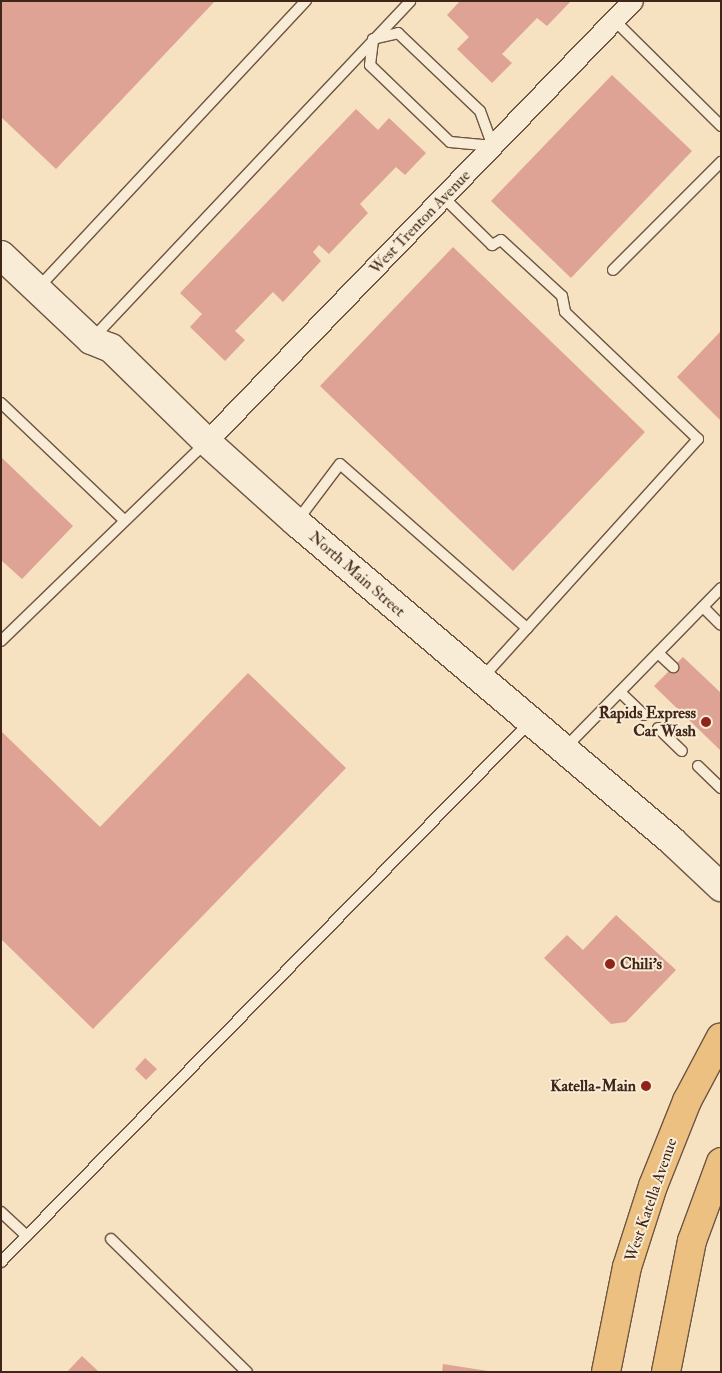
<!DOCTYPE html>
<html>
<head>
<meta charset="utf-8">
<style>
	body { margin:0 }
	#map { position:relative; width:722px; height:1373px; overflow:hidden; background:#f6e1c0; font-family:"IM FELL Double Pica",serif }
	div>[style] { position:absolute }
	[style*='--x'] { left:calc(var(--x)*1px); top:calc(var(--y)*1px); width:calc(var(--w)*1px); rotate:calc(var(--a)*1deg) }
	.building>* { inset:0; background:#dea394 }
	.roads { filter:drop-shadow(1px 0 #6e5542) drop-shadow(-1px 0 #6e5542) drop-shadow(0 1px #6e5542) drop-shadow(0 -1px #6e5542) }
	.service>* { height:10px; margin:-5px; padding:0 5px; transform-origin:5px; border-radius:5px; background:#f9ecd6 }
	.minor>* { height:20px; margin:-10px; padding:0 10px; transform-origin:10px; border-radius:10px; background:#f9ecd6 }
	.secondary>* { height:28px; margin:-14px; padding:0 14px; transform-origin:14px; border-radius:14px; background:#f9ecd6 }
	.primary>* { height:28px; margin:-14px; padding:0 14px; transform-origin:14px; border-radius:14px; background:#ebc080 }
	.dots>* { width:14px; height:14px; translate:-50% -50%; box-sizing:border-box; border:2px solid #f9ecd6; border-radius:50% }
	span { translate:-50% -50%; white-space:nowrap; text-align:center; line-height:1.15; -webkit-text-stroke:4px #f9ecd6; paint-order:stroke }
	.street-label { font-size:16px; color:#402618 }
	.poi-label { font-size:16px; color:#402618; font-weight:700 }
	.right { translate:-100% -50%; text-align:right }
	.left { translate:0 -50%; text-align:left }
	.frame { position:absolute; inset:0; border:2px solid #402618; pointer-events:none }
</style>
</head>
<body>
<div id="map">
	<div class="building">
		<i style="clip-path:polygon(1px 1px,215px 1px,56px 169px,1px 117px)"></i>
		<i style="clip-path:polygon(460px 1px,571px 1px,547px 26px,537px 18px,502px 54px,512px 63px,492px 83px,457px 49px,469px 37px,447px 15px)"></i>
		<i style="clip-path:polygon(612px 75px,692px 151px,571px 278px,491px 201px)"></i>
		<i style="clip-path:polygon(356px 109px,378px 130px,389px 118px,426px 153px,405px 175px,396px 167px,360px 204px,368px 213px,329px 254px,319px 245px,313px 252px,321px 261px,283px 302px,273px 292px,235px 331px,245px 340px,225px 361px,190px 327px,202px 314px,180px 293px)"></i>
		<i style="clip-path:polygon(453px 247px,645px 432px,513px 571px,320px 386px)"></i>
		<i style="clip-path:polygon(721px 331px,721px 421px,677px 377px)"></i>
		<i style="clip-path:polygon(1px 457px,73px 526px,22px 579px,1px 560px)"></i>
		<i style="clip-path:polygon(683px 657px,721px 693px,721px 751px,654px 686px)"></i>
		<i style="clip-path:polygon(248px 673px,346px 768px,93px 1029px,1px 939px,1px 731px,100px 827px)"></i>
		<i style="clip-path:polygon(616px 915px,676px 970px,626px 1022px,611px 1024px,544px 958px,567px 935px,583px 950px)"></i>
		<i style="clip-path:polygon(145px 1058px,157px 1069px,146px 1080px,135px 1069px)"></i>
		<i style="clip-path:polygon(82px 1356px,99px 1372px,67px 1372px)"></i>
		<i style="clip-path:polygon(443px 1364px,488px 1371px,488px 1372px,442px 1372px)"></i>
	</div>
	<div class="roads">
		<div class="service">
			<i style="--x:614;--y:20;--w:151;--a:44.7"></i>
			<i style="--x:398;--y:33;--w:113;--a:43.6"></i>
			<i style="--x:480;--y:111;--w:37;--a:70"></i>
			<i style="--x:493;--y:146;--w:43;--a:-174.7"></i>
			<i style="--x:450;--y:142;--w:111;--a:-136.1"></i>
			<i style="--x:370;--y:65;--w:26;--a:-83"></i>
			<i style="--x:373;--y:39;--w:26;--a:-13"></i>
			<i style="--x:443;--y:197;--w:69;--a:44.4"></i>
			<i style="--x:492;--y:245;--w:10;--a:-29"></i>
			<i style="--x:501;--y:240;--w:83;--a:42.6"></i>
			<i style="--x:562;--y:296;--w:16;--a:79"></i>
			<i style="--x:565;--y:312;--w:184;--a:43.7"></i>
			<i style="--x:698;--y:439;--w:324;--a:132.1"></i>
			<i style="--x:613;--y:270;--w:153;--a:-45"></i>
			<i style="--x:38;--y:288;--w:393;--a:-47"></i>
			<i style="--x:92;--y:339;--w:464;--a:-46.7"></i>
			<i style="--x:1;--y:403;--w:170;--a:43.6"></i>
			<i style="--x:297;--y:521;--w:71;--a:-53"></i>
			<i style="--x:340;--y:464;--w:249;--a:41.3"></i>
			<i style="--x:703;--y:607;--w:25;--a:45"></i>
			<i style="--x:1;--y:641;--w:286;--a:-44.1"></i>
			<i style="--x:658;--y:653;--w:21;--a:43"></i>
			<i style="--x:620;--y:692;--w:33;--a:44"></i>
			<i style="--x:658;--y:728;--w:33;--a:44"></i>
			<i style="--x:564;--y:749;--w:225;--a:-45.7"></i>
			<i style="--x:698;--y:766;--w:32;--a:44"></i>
			<i style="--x:1;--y:1212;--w:35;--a:43"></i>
			<i style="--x:111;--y:1239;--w:190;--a:44.4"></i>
			<i style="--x:1;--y:1262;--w:756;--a:-45.59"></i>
		</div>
		<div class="minor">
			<i style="--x:207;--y:442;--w:613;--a:-45.99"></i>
		</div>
		<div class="secondary">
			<i style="--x:1;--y:255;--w:124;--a:43.4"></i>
			<i style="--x:91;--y:340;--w:22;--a:22"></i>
			<i style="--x:111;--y:348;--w:134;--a:44.4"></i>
			<i style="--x:207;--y:442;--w:120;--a:42"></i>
			<i style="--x:296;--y:522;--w:494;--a:40.3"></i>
			<i style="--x:673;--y:842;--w:66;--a:43.2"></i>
		</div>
		<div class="primary">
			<i style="--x:606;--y:1372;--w:107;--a:-78.7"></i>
			<i style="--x:627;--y:1267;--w:85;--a:-72.2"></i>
			<i style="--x:653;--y:1186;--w:92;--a:-68.2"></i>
			<i style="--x:687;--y:1101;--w:72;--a:-62"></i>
			<i style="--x:666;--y:1372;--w:134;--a:-78.8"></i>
			<i style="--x:692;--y:1241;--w:84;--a:-69.8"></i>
		</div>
	</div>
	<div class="dots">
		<i style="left:706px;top:722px;background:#8f2418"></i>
		<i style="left:610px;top:964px;background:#8f2418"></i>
		<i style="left:646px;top:1086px;background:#8f2418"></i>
	</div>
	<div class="street-label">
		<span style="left:420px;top:222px;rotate:-46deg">West Trenton Avenue</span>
		<span style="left:357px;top:574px;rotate:41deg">North Main Street</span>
		<span style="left:651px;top:1200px;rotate:-71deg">West Katella Avenue</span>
	</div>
	<div class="poi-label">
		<span class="right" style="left:696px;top:722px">Rapids Express<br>Car Wash</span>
		<span class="left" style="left:620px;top:964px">Chili's</span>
		<span class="right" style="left:636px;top:1086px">Katella-Main</span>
	</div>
	<div class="frame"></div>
</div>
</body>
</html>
